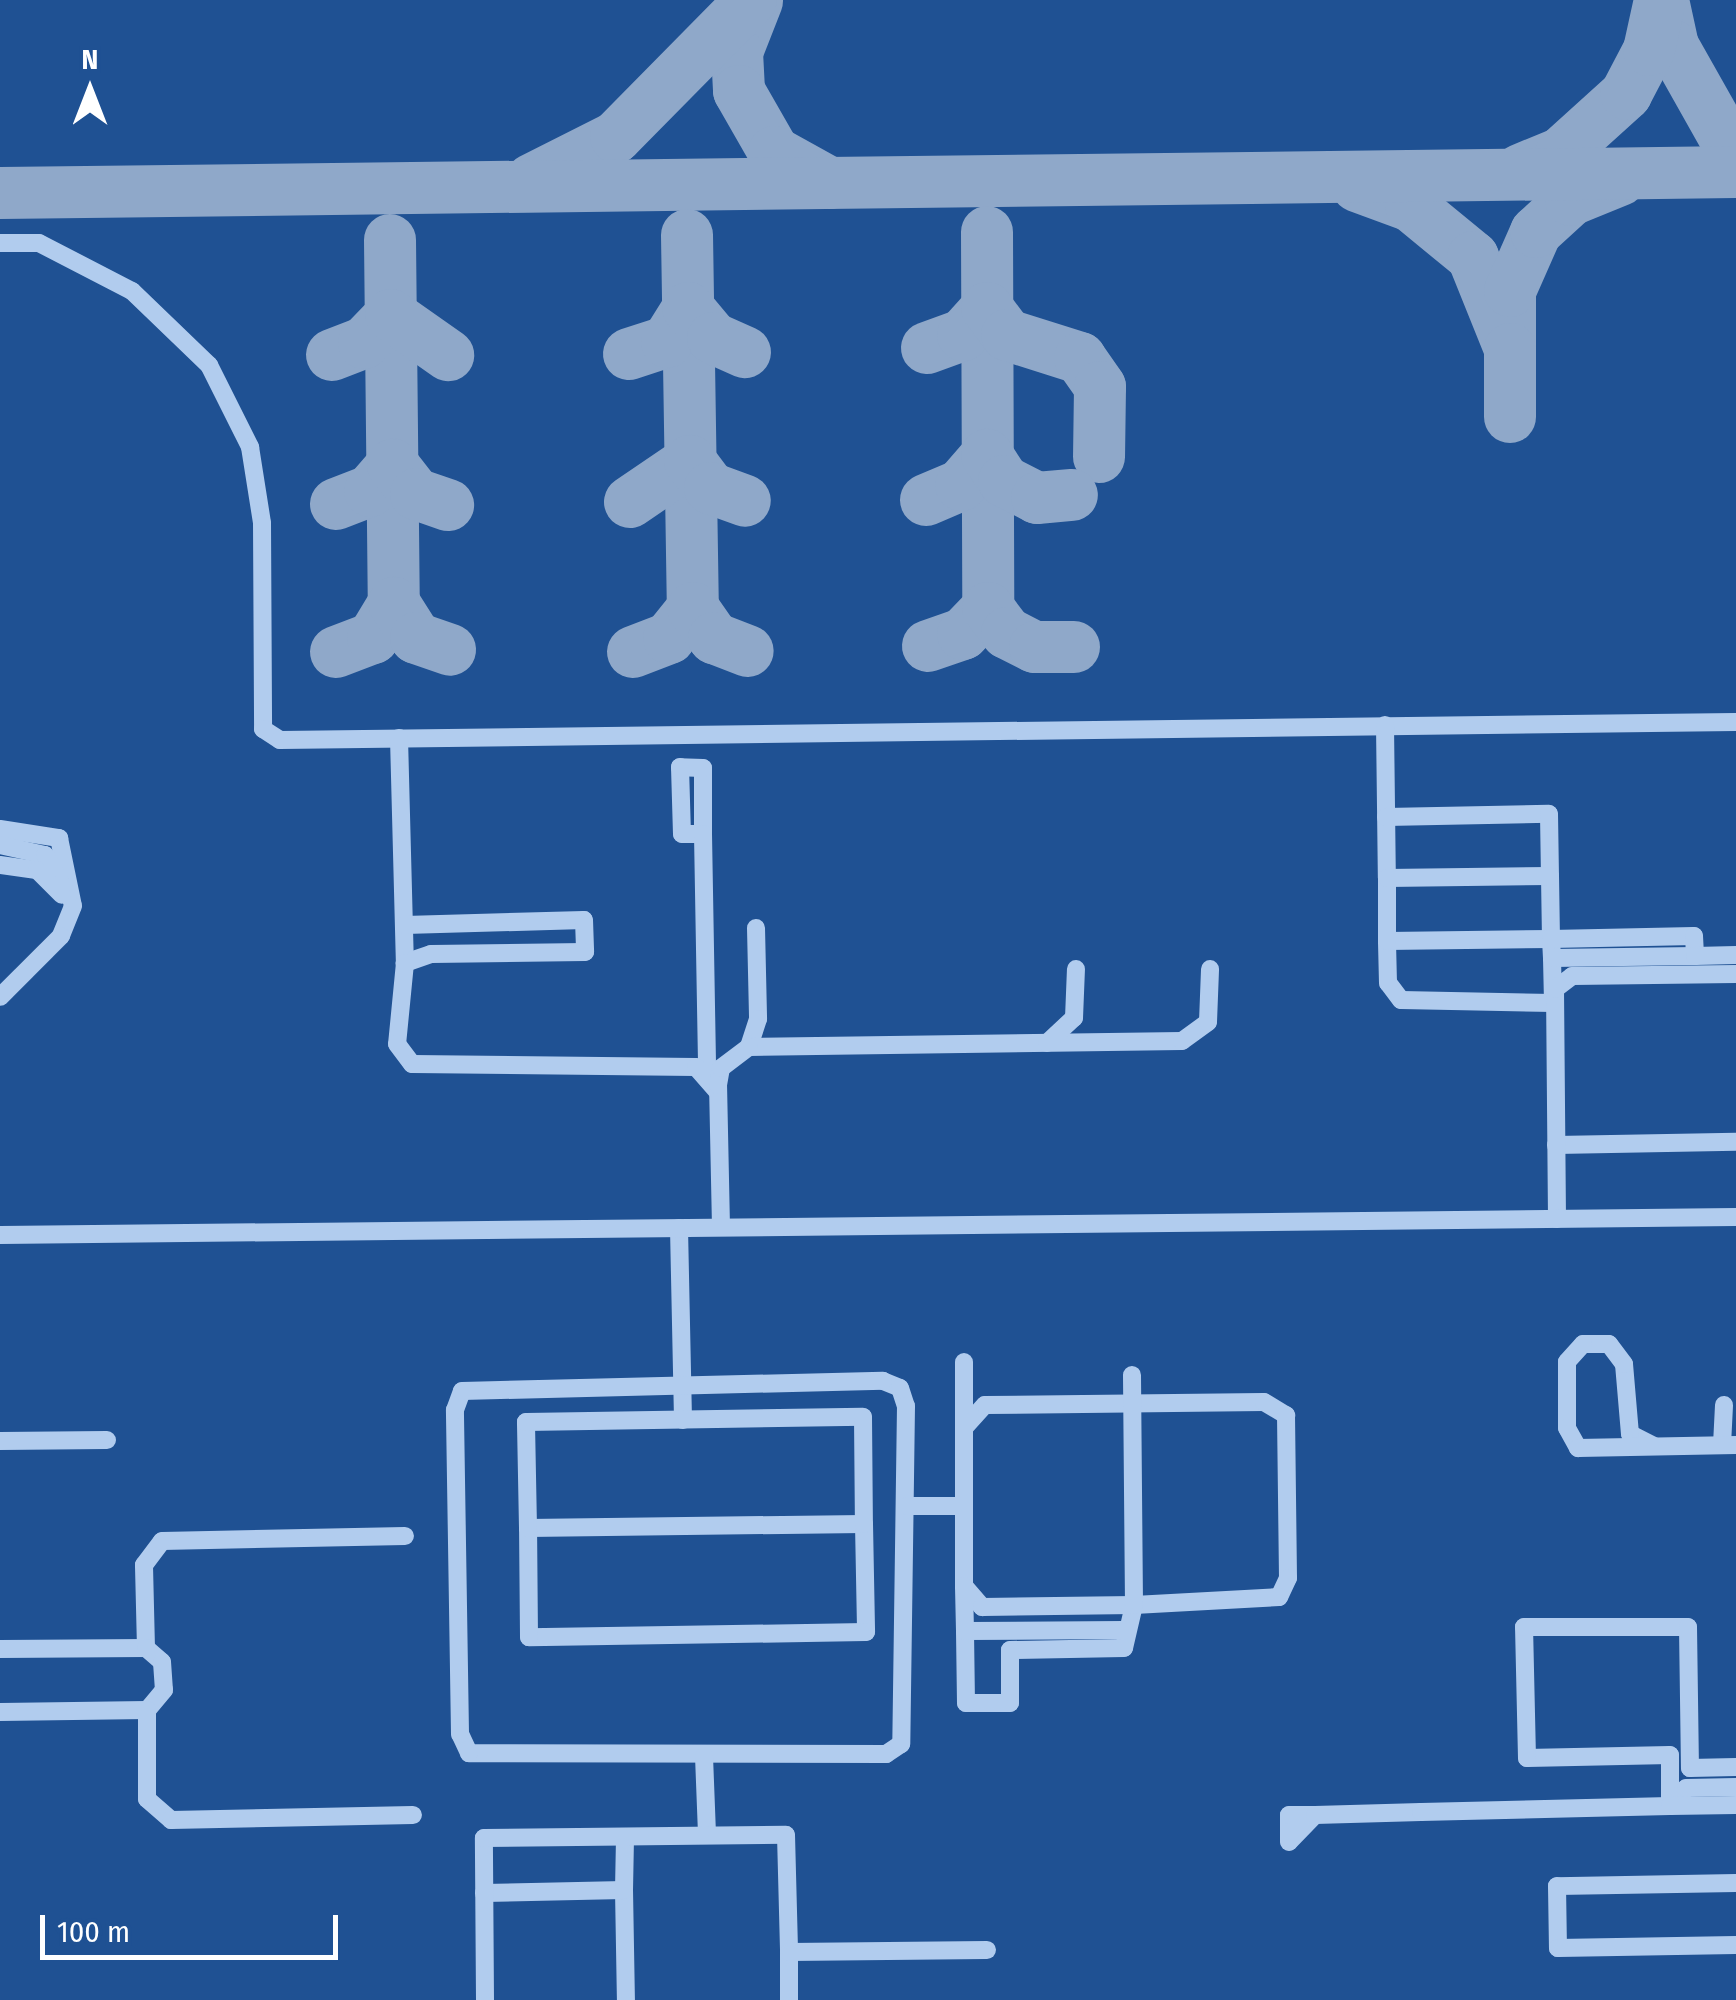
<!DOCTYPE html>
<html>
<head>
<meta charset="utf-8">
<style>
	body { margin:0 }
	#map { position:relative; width:1736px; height:2000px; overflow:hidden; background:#1f5193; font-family:"Fira Sans Condensed",sans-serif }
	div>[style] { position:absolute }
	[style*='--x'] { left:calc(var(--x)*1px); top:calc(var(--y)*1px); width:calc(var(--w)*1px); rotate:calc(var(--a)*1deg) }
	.taxiway>* { height:52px; margin:-26px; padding:0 26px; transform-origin:26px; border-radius:26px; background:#8fa8c9 }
	.minor>* { height:18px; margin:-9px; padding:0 9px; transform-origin:9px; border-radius:9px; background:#b1ccee }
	span { translate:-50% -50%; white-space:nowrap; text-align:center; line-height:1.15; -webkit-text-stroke:8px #1f5193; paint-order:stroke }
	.north { position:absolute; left:40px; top:40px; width:100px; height:100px; -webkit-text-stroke:8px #1f5193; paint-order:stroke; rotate:0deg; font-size:28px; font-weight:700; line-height:40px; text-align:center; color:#fff }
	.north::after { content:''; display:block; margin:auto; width:35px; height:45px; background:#fff; clip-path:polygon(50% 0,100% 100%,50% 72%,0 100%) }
	.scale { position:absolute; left:40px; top:1915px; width:298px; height:45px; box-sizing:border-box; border:5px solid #fff; border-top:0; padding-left:12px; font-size:30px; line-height:35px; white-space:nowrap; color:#fff; -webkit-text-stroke:8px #1f5193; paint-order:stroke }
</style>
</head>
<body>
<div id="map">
	<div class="taxiway">
		<i style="--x:1663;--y:0;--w:47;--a:77.7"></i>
		<i style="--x:1673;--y:46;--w:129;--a:60.6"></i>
		<i style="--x:757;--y:1;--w:55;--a:111.4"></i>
		<i style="--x:737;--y:52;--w:39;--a:87"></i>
		<i style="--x:739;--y:91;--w:70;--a:60.2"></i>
		<i style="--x:774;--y:152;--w:64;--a:29"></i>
		<i style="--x:1520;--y:170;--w:44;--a:-22.5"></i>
		<i style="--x:1561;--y:153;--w:88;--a:-42.2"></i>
		<i style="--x:1626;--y:94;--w:50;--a:-62.4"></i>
		<i style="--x:1649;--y:50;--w:51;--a:-77.6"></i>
		<i style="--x:531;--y:180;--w:95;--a:-26.8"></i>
		<i style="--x:616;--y:137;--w:192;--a:-45.4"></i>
		<i style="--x:1357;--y:186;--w:58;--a:20.3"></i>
		<i style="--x:1411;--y:206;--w:80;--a:39.4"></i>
		<i style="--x:1473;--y:257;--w:99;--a:68.1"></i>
		<i style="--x:1510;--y:349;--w:58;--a:-90"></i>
		<i style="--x:1510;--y:291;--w:64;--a:-66.2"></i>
		<i style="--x:1536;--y:232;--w:47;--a:-42.4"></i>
		<i style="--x:1571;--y:200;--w:53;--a:-22.2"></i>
		<i style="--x:0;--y:193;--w:1736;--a:-0.69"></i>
		<i style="--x:987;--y:232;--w:376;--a:89.8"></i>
		<i style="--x:687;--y:235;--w:373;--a:89.1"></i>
		<i style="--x:390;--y:240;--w:363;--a:89.4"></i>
		<i style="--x:927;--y:348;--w:38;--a:-20"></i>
		<i style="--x:963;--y:335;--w:36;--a:-48"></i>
		<i style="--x:987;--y:308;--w:34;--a:53"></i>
		<i style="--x:1007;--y:335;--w:77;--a:17.5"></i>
		<i style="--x:1080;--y:358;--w:35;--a:55"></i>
		<i style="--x:1100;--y:387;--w:70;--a:90.8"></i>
		<i style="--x:1510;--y:349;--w:68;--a:90"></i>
		<i style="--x:629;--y:354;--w:40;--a:-18"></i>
		<i style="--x:667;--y:342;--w:40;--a:-58"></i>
		<i style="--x:688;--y:308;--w:39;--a:50"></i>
		<i style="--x:713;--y:338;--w:35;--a:24"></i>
		<i style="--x:332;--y:355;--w:34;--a:-21"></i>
		<i style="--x:364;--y:343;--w:39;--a:-46"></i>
		<i style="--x:391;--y:315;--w:70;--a:35.1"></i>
		<i style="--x:926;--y:500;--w:38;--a:-23"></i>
		<i style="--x:961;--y:485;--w:40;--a:-49"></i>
		<i style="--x:987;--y:455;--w:31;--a:57"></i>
		<i style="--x:1004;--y:481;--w:37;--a:27"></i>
		<i style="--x:1037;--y:498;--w:35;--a:-5"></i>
		<i style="--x:630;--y:502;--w:73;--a:-34.3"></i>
		<i style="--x:690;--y:461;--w:34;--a:53"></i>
		<i style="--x:710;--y:488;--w:37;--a:20"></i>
		<i style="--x:336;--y:504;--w:36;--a:-21"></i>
		<i style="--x:370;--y:491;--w:35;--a:-49"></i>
		<i style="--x:393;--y:465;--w:37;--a:52"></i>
		<i style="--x:416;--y:494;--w:34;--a:19"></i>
		<i style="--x:928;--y:646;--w:37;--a:-19"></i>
		<i style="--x:963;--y:634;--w:36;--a:-46"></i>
		<i style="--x:988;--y:608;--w:31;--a:53"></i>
		<i style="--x:1007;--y:633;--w:31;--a:27"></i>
		<i style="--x:1035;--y:647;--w:39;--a:0"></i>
		<i style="--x:336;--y:652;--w:40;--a:-21"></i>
		<i style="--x:373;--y:638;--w:41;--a:-59"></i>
		<i style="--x:394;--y:603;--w:41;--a:57.8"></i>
		<i style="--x:416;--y:638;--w:36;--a:19"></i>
		<i style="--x:633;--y:652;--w:39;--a:-21"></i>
		<i style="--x:669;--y:638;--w:38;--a:-51"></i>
		<i style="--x:693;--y:608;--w:37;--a:55"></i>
		<i style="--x:714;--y:638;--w:36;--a:21"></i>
	</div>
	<div class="minor">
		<i style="--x:0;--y:243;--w:39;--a:0"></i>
		<i style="--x:39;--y:243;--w:105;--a:27.3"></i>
		<i style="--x:132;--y:291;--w:107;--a:43.9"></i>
		<i style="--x:209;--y:365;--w:92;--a:63.4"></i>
		<i style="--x:250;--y:447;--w:77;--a:81"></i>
		<i style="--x:262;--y:523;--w:206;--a:89.7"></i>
		<i style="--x:263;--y:729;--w:20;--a:33"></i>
		<i style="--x:280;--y:740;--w:1456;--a:-0.71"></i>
		<i style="--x:1385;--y:725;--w:153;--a:89.3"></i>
		<i style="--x:399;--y:738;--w:225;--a:88.5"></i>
		<i style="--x:1386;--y:817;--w:163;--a:-1.1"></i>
		<i style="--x:1549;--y:814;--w:62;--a:89.1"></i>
		<i style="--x:1550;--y:876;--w:63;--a:89.1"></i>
		<i style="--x:1551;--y:939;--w:19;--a:87"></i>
		<i style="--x:1552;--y:958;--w:45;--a:88.7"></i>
		<i style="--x:1553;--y:1003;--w:152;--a:-178.9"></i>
		<i style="--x:1401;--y:1000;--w:21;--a:-127"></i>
		<i style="--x:1388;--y:983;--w:42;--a:-91.4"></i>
		<i style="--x:1387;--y:941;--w:164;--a:-0.7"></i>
		<i style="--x:1551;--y:939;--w:143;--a:-1.2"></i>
		<i style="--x:1694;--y:936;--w:20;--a:87"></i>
		<i style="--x:1695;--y:956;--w:143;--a:179.2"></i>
		<i style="--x:0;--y:829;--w:60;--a:8.7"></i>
		<i style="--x:59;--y:838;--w:69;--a:78.4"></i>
		<i style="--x:73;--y:906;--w:32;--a:112"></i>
		<i style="--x:61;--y:936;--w:86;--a:135"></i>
		<i style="--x:703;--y:834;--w:66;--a:-90"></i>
		<i style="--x:703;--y:768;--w:23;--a:-178"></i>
		<i style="--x:680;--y:767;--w:67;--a:88.3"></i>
		<i style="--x:682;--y:834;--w:21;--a:0"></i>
		<i style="--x:703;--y:834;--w:239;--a:89"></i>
		<i style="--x:0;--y:845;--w:46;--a:12.5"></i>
		<i style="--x:45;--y:855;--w:47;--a:60.7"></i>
		<i style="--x:0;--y:865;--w:37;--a:8"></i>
		<i style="--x:37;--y:870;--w:35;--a:45"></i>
		<i style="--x:405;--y:925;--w:179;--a:-1.6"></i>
		<i style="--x:584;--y:920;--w:32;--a:88"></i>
		<i style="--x:585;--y:952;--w:154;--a:179.3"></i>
		<i style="--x:431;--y:954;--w:28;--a:161"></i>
		<i style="--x:405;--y:963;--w:81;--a:95.6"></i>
		<i style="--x:397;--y:1044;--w:25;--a:53"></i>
		<i style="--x:412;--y:1064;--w:284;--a:0.6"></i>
		<i style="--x:696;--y:1067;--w:33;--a:49"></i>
		<i style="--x:756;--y:928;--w:91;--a:88.7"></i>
		<i style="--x:758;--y:1019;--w:29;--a:108"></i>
		<i style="--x:749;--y:1047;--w:433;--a:-0.8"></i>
		<i style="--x:1182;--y:1041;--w:32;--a:-36"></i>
		<i style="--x:1208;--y:1022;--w:53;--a:-87.8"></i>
		<i style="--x:1387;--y:941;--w:63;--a:-90"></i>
		<i style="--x:1387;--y:878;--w:163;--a:-0.7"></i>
		<i style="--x:1695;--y:956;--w:41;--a:-1.4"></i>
		<i style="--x:1047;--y:1043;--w:37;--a:-43"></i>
		<i style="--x:1074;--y:1018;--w:49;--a:-87.7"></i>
		<i style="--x:1556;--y:1145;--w:180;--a:-1"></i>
		<i style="--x:1557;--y:1219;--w:230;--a:-90.5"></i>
		<i style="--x:1555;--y:989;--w:21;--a:-37"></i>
		<i style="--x:1572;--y:976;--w:164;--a:-0.7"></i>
		<i style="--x:721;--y:1227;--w:142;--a:-91.2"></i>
		<i style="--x:718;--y:1085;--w:17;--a:-80"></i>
		<i style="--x:721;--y:1068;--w:35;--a:-37"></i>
		<i style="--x:679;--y:1228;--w:192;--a:88.8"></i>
		<i style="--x:0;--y:1235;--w:1736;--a:-0.59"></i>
		<i style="--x:883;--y:1381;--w:18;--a:22"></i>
		<i style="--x:900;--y:1388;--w:19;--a:72"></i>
		<i style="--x:906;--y:1406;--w:338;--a:90.8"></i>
		<i style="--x:901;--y:1744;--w:18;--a:146"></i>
		<i style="--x:886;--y:1754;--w:417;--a:-179.9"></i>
		<i style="--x:469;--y:1753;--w:21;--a:-115"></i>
		<i style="--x:460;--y:1734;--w:324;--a:-90.9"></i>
		<i style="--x:455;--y:1410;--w:20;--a:-70"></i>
		<i style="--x:462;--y:1391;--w:421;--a:-1.4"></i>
		<i style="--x:964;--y:1428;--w:31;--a:-48"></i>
		<i style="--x:985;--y:1405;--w:279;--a:-0.6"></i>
		<i style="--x:1264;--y:1402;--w:26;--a:31"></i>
		<i style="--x:1286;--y:1415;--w:163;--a:89.3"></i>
		<i style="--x:1288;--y:1578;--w:21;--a:115"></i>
		<i style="--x:1279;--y:1597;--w:145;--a:176.8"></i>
		<i style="--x:1134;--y:1605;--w:44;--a:103.1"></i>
		<i style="--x:1124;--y:1648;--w:114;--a:179"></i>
		<i style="--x:1010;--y:1650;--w:53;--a:90"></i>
		<i style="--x:1010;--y:1703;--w:44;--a:180"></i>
		<i style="--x:966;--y:1703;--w:72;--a:-90.8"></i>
		<i style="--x:965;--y:1631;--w:159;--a:-0.4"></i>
		<i style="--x:0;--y:1441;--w:107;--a:-0.5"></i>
		<i style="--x:1722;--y:1445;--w:40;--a:-87.1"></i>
		<i style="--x:1654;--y:1446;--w:27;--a:-153"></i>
		<i style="--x:1630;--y:1434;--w:70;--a:-94.9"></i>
		<i style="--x:1624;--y:1364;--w:25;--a:-127"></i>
		<i style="--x:1609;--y:1344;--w:26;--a:180"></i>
		<i style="--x:1583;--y:1344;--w:24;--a:132"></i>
		<i style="--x:1567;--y:1362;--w:66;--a:90"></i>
		<i style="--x:1567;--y:1428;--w:23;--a:61"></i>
		<i style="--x:1578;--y:1448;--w:158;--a:-1.1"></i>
		<i style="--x:907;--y:1506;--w:57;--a:0"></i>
		<i style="--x:528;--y:1528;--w:336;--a:-0.7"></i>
		<i style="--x:864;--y:1524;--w:108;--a:88.9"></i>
		<i style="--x:866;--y:1632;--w:337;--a:179.1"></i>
		<i style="--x:529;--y:1637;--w:109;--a:-90.5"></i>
		<i style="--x:528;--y:1528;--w:106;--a:-91.1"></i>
		<i style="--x:526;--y:1422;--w:337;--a:-0.9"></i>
		<i style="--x:863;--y:1417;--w:107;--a:89.5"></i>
		<i style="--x:964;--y:1586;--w:224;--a:-90"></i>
		<i style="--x:965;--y:1631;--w:45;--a:-91.3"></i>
		<i style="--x:964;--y:1586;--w:28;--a:49"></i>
		<i style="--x:982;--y:1607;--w:152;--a:-0.8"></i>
		<i style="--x:1134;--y:1605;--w:230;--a:-90.5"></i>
		<i style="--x:146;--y:1648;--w:83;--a:-91.4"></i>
		<i style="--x:144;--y:1565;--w:30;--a:-53"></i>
		<i style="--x:162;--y:1541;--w:243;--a:-1.2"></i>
		<i style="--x:0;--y:1649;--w:146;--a:-0.4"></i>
		<i style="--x:146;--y:1648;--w:21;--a:41"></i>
		<i style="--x:162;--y:1662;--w:28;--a:86"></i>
		<i style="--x:164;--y:1690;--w:26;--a:130"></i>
		<i style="--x:0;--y:1712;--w:147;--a:-0.8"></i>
		<i style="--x:147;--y:1710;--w:89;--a:90"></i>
		<i style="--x:147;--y:1799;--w:32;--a:41"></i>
		<i style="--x:171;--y:1820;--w:242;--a:-1.2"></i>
		<i style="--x:704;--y:1756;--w:79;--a:87.8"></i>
		<i style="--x:1670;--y:1806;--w:51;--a:-90"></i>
		<i style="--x:1670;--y:1755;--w:143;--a:178.8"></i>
		<i style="--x:1527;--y:1758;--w:131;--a:-91.3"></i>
		<i style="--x:1524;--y:1627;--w:164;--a:0"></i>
		<i style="--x:1688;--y:1627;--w:141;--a:89.2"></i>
		<i style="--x:1690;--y:1768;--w:46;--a:-1.2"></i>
		<i style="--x:1670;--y:1806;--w:24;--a:-48"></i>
		<i style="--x:1686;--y:1788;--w:50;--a:-1.1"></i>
		<i style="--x:1315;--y:1815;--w:37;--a:134"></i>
		<i style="--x:1289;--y:1842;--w:27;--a:-90"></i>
		<i style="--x:1289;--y:1815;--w:26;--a:0"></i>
		<i style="--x:1315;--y:1815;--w:106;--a:-1.6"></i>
		<i style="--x:1421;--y:1812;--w:249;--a:-1.4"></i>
		<i style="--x:1670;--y:1806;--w:66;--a:-0.9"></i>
		<i style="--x:1736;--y:1883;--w:179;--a:179"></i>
		<i style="--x:1557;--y:1886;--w:62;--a:89.1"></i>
		<i style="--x:1558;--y:1948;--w:178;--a:-1"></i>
		<i style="--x:624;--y:1890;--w:110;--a:89"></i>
		<i style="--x:484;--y:1893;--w:140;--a:-1.2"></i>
		<i style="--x:624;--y:1890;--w:52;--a:-88.9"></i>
		<i style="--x:485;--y:2000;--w:162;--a:-90.4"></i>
		<i style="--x:484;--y:1838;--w:302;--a:-0.6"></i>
		<i style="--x:786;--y:1835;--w:117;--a:88.5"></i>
		<i style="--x:789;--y:2000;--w:48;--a:-90"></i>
		<i style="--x:789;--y:1952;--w:198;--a:-0.6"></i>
	</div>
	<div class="north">N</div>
	<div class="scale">100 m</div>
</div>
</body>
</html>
